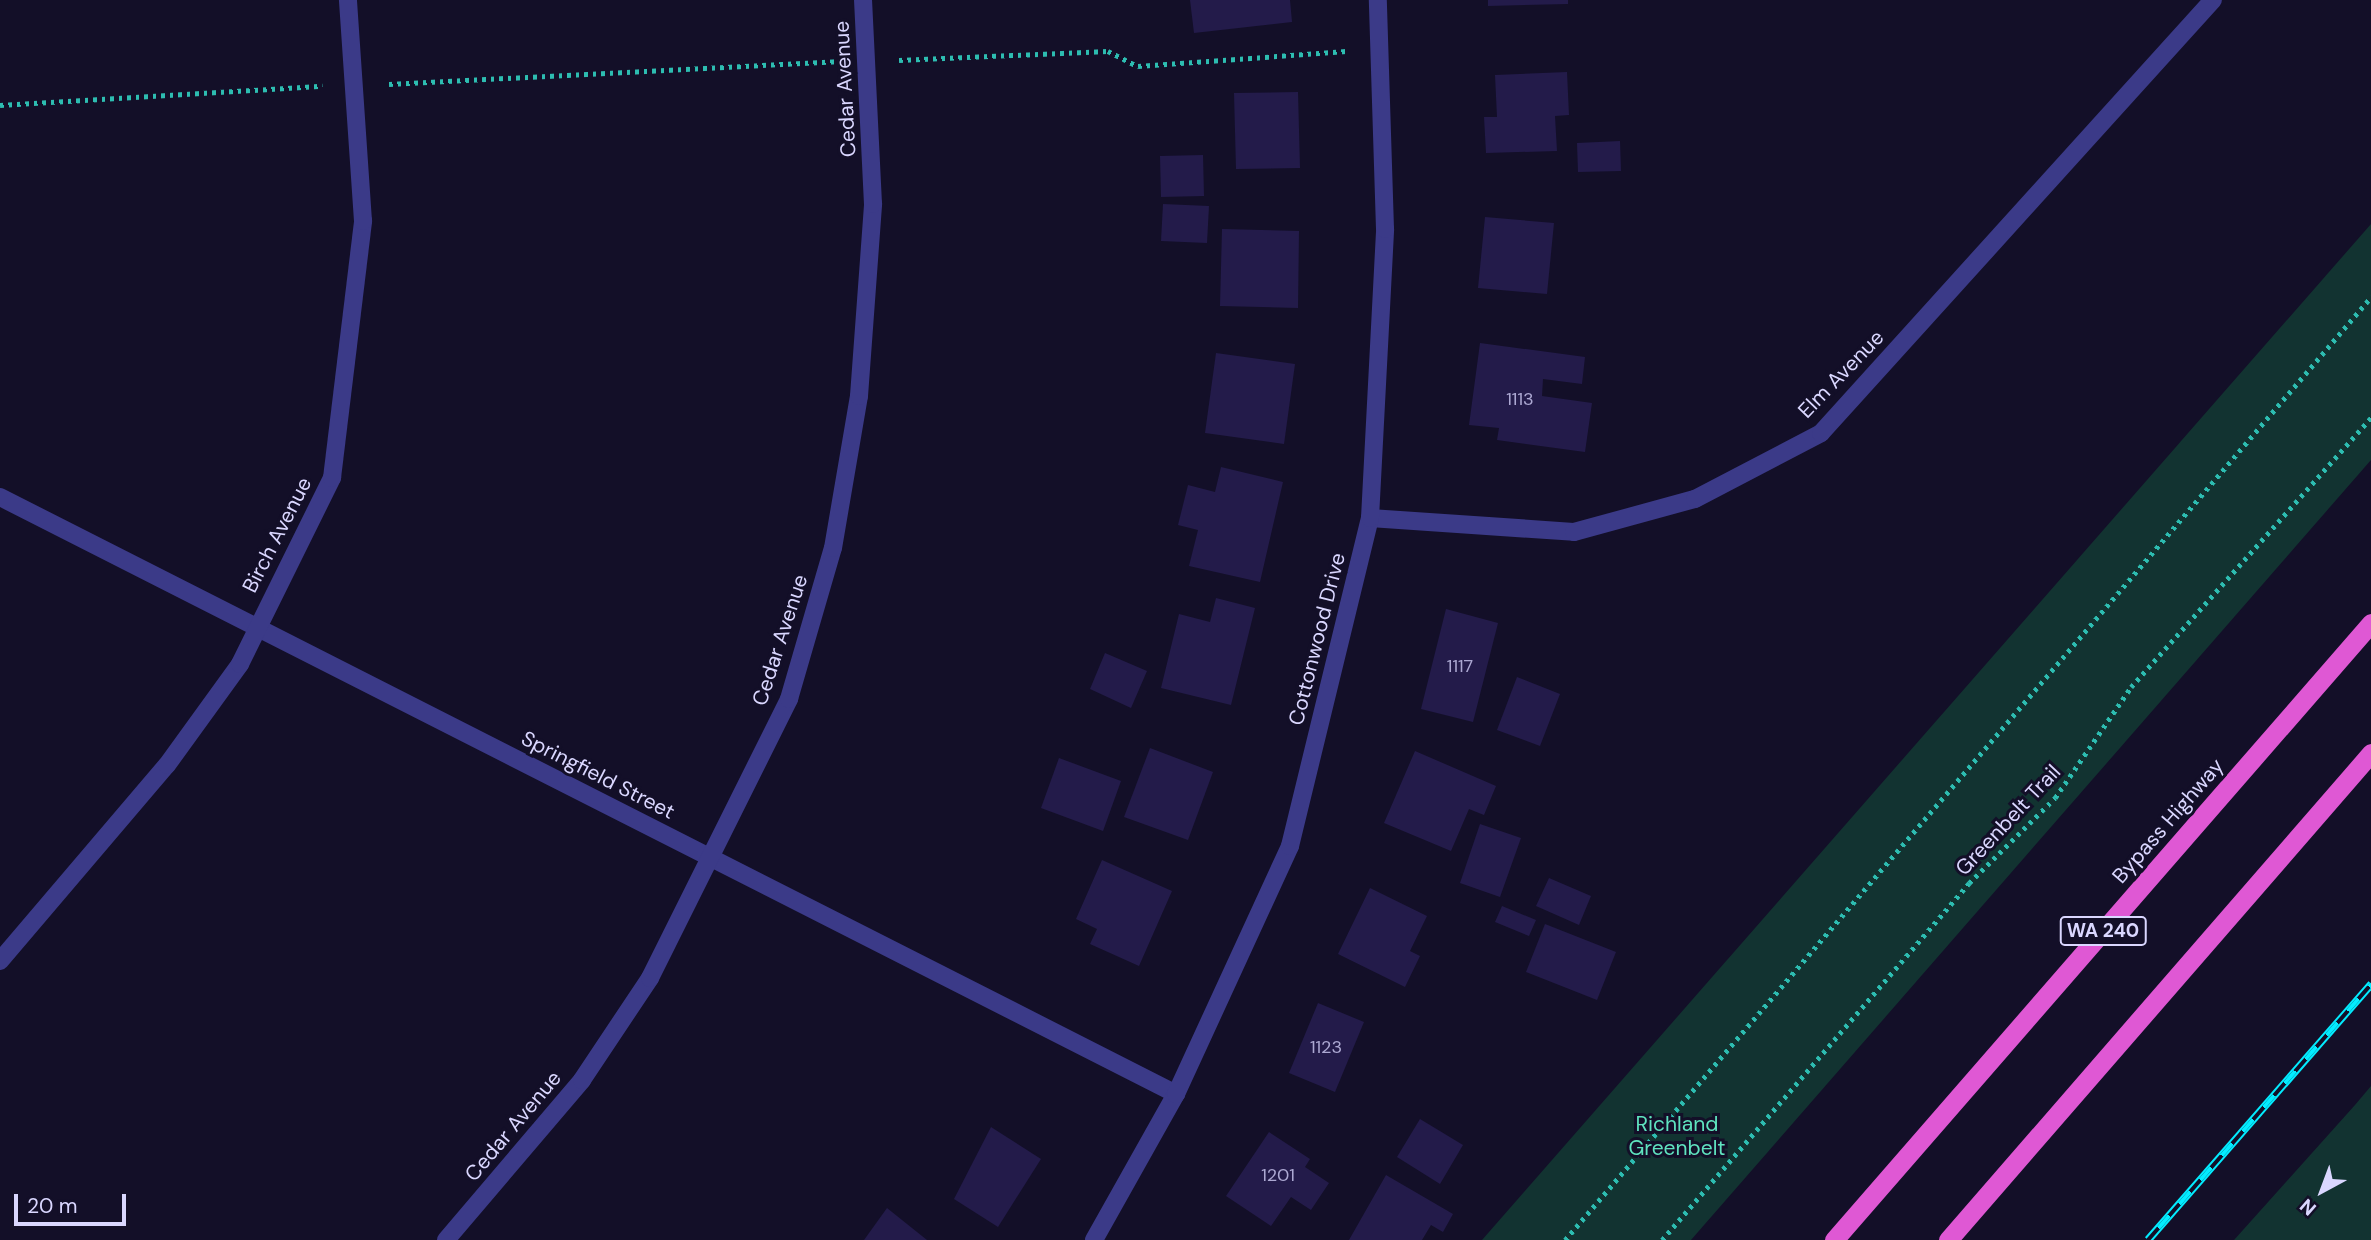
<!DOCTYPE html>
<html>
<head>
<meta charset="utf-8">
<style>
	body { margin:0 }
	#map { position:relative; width:2371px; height:1240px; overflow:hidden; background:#130f28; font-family:"DM Sans",sans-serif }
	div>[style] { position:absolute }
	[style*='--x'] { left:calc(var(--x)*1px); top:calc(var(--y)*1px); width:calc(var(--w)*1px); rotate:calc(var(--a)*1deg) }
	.green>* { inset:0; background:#123331 }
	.building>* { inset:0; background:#231b4a }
	.path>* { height:4.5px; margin-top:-2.25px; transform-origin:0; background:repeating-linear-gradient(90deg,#2dbdb1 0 3.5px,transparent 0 8.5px) }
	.minor>* { height:18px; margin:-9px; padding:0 9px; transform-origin:9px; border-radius:9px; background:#3b3a88 }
	.tertiary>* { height:18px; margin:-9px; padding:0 9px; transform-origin:9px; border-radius:9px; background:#3b3a88 }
	.trunk>* { height:19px; margin:-9.5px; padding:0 9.5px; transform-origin:9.5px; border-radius:9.5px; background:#df58d4 }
	.rail>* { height:8px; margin-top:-4px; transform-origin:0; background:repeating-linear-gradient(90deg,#130f28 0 16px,#03ecff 0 32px); box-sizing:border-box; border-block:2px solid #03ecff }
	span { translate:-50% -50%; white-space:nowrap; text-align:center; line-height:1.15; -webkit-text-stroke:6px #130f28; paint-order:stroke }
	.number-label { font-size:18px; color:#aca8d2 }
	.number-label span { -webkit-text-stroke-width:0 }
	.shield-label span { padding:2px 5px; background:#130f28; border:2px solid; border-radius:5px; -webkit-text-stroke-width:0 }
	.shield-label { font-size:19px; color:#dad7ff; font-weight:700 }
	.street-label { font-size:21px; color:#dad7ff }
	.park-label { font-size:21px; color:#5fe3bf }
	.north { position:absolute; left:2287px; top:1156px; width:70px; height:70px; -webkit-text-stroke:5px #130f28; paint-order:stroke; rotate:221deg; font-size:19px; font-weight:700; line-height:28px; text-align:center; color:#dad7ff }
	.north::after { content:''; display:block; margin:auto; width:24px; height:32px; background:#dad7ff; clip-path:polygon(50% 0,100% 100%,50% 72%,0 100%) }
	.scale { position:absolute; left:14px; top:1194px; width:112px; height:32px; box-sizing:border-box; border:4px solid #dad7ff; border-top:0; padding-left:9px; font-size:21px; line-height:24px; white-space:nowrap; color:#dad7ff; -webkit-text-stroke:5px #130f28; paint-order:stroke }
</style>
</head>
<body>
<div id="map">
	<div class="green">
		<i style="clip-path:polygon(2371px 224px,2371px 460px,1691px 1240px,1482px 1240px)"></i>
		<i style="clip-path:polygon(2371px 1086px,2371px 1240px,2234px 1240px,2355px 1105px)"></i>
	</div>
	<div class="building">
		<i style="clip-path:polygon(1190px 0,1290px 0,1292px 22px,1194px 33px)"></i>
		<i style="clip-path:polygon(1488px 0,1568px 0,1568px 4px,1488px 6px)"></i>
		<i style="clip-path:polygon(1567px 72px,1569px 115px,1555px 116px,1557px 151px,1486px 153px,1484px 117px,1497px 117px,1495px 75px)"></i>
		<i style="clip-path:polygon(1298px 92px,1300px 168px,1236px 169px,1234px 93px)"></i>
		<i style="clip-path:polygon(1620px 141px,1621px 171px,1578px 172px,1577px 143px)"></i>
		<i style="clip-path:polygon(1203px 155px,1204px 196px,1161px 197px,1160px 156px)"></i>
		<i style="clip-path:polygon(1163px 204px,1209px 206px,1207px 243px,1161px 241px)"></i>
		<i style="clip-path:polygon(1485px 217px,1554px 223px,1547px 294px,1478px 288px)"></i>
		<i style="clip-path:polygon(1222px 229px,1299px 231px,1298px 308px,1220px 306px)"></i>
		<i style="clip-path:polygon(1480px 343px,1585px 357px,1582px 384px,1543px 379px,1542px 396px,1592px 403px,1585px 452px,1497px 440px,1499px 428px,1469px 425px)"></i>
		<i style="clip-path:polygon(1216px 353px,1295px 364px,1284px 444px,1205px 433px)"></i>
		<i style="clip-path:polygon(1221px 467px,1283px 482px,1260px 582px,1189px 566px,1198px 530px,1178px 525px,1188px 485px,1215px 492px)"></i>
		<i style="clip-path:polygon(1216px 598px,1255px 608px,1231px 705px,1161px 688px,1179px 614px,1210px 622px)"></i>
		<i style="clip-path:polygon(1446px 609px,1498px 623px,1473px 722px,1421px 709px)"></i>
		<i style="clip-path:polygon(1105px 653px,1147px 671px,1131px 708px,1090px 689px)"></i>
		<i style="clip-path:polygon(1517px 677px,1560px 694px,1540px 746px,1497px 730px)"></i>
		<i style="clip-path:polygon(1150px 748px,1213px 772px,1188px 840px,1124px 817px)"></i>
		<i style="clip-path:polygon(1415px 751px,1496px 786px,1484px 815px,1469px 809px,1451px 851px,1384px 823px)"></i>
		<i style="clip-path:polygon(1059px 758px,1121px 781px,1103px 831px,1041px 808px)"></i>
		<i style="clip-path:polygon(1480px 824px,1521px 838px,1500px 897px,1460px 883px)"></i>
		<i style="clip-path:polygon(1102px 860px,1172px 891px,1139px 966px,1090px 944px,1097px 929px,1076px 919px)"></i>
		<i style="clip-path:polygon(1549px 878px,1591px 896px,1579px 925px,1536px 906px)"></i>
		<i style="clip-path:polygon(1370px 888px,1427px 916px,1410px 951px,1420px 956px,1405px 987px,1338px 954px)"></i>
		<i style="clip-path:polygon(1502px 906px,1536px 920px,1529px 936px,1495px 922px)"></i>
		<i style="clip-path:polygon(1545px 924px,1616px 952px,1597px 1000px,1526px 972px)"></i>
		<i style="clip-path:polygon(1318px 1003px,1364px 1022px,1335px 1092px,1289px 1073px)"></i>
		<i style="clip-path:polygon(1420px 1119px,1463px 1145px,1440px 1184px,1397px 1157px)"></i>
		<i style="clip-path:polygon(991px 1127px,1041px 1159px,998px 1227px,954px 1199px)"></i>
		<i style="clip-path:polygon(1269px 1132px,1310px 1159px,1305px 1167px,1329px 1183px,1311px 1210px,1291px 1197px,1271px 1226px,1226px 1196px)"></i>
		<i style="clip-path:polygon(1386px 1175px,1453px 1214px,1443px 1232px,1431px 1225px,1422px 1240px,1349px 1240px)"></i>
		<i style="clip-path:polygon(887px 1208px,927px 1240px,864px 1240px)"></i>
	</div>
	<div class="path">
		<i style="--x:899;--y:60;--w:209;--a:-2.5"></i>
		<i style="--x:1108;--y:51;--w:34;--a:27"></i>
		<i style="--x:1138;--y:66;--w:209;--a:-4.1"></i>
		<i style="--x:389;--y:84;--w:449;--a:-2.9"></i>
		<i style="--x:0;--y:105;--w:323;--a:-3.4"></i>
		<i style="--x:1565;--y:1240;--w:1241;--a:-49.48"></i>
		<i style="--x:1662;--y:1240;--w:471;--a:-49.3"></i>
		<i style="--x:1969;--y:883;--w:121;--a:-44.7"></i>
		<i style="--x:2055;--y:798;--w:135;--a:-55.6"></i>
		<i style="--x:2131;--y:687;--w:361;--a:-48.3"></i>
	</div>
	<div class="minor">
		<i style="--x:0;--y:497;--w:1319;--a:26.91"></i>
		<i style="--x:1370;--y:518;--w:204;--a:3.9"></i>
		<i style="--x:1574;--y:532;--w:125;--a:-15.3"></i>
		<i style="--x:1695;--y:499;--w:142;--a:-27.6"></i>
		<i style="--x:1821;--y:433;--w:584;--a:-47.85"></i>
		<i style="--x:0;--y:961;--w:257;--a:-49.6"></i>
		<i style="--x:167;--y:765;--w:125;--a:-54.1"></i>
		<i style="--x:240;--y:664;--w:208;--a:-63.7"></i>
		<i style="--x:332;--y:478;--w:259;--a:-83.1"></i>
		<i style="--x:363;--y:221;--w:222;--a:-93.9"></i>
		<i style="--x:446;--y:1240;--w:210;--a:-49.6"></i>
		<i style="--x:582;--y:1080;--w:123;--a:-56.3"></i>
		<i style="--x:650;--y:978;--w:312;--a:-63.5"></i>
		<i style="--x:789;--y:699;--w:157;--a:-73.8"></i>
		<i style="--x:833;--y:548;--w:154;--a:-80.3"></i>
		<i style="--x:859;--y:396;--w:193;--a:-85.8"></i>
		<i style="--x:873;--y:204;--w:204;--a:-92.8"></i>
	</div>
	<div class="tertiary">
		<i style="--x:1094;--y:1240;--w:167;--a:-60.7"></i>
		<i style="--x:1176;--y:1094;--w:273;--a:-65.3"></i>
		<i style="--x:1290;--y:846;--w:338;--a:-76.3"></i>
		<i style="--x:1370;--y:518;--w:289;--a:-87"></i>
		<i style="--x:1385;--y:229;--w:229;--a:-91.8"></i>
	</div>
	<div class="trunk">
		<i style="--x:1834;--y:1240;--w:818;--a:-48.97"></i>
		<i style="--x:1948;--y:1240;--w:645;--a:-49.02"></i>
	</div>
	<div class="rail">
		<i style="--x:2148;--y:1240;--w:340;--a:-48.9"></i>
	</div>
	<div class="number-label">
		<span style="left:1520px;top:399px">1113</span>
		<span style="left:1460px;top:666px">1117</span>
		<span style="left:1326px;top:1047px">1123</span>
		<span style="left:1278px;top:1175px">1201</span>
	</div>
	<div class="shield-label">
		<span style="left:2103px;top:931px">WA 240</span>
	</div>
	<div class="street-label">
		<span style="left:845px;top:89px;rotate:-93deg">Cedar Avenue</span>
		<span style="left:1841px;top:374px;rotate:-46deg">Elm Avenue</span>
		<span style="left:277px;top:535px;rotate:-63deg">Birch Avenue</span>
		<span style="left:1317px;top:639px;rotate:-76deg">Cottonwood Drive</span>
		<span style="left:780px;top:640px;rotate:-72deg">Cedar Avenue</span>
		<span style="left:598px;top:775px;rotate:27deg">Springfield Street</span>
		<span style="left:2008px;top:820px;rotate:-47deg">Greenbelt Trail</span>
		<span style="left:2168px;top:821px;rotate:-49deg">Bypass Highway</span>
		<span style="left:513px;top:1126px;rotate:-50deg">Cedar Avenue</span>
	</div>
	<div class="park-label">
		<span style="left:1677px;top:1136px">Richland<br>Greenbelt</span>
	</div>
	<div class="north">N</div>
	<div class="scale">20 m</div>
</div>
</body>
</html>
